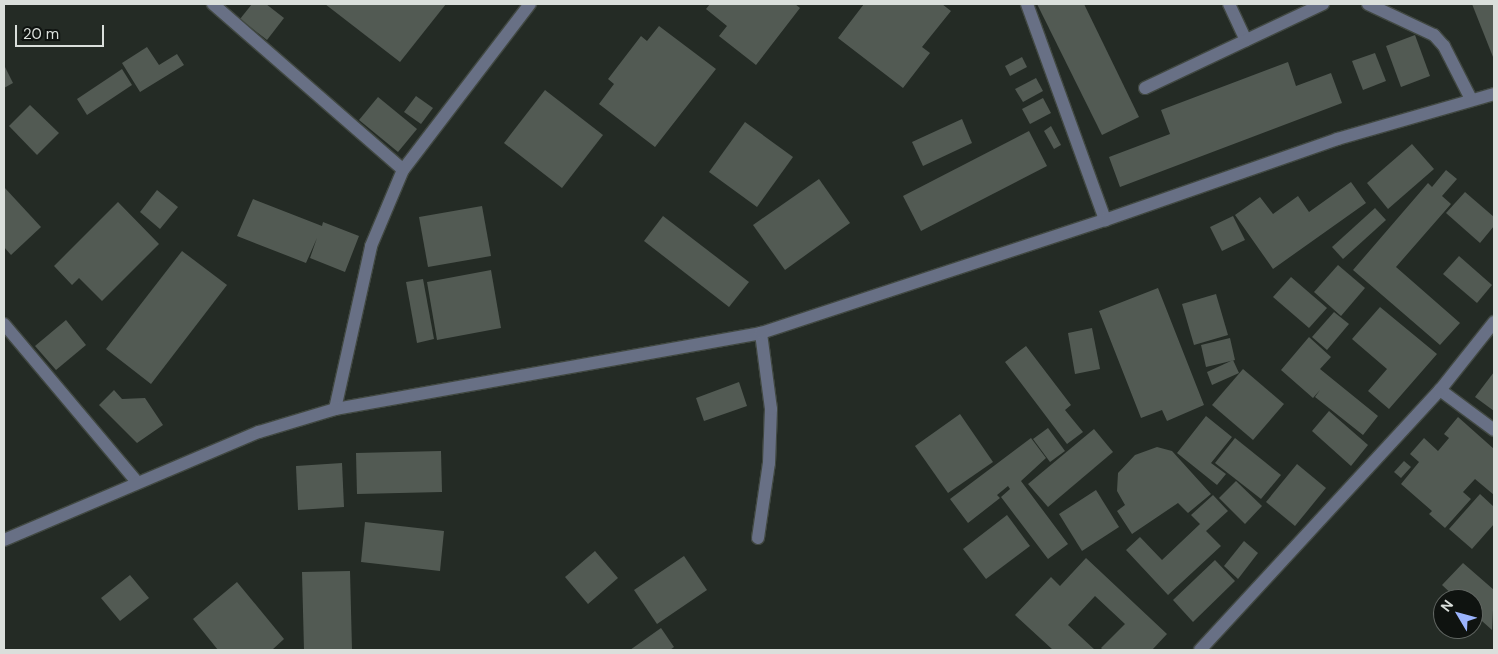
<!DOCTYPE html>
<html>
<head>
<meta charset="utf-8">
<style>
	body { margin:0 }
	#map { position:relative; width:1498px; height:654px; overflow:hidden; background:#242b25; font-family:"DM Sans",sans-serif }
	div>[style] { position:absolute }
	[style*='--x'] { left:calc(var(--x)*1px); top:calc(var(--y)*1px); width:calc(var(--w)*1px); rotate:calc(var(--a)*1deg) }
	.building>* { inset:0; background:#525a53 }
	.roads { filter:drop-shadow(1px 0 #414842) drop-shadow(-1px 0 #414842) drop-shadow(0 1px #414842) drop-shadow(0 -1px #414842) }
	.minor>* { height:12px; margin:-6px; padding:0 6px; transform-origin:6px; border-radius:6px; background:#687085 }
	span { translate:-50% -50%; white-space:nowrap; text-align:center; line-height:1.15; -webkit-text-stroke:4px #0f1310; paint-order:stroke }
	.frame { position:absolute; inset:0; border:5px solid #dadfdb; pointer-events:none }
	.north { position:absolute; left:1433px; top:589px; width:50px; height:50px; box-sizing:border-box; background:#0f1310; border:1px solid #606561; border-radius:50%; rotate:307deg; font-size:14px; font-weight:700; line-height:20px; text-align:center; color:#dadfdb }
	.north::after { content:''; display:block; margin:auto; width:18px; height:22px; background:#9bb4fd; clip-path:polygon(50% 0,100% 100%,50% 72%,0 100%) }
	.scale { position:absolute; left:15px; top:25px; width:89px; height:22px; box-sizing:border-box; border:2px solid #dadfdb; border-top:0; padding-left:6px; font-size:15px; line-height:18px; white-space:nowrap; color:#dadfdb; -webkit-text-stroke:4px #0f1310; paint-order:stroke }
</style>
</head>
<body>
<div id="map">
	<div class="building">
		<i style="clip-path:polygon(252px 4px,266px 4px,284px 18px,267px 40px,240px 19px)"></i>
		<i style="clip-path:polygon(325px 4px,446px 4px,400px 62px)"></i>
		<i style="clip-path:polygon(710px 4px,795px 4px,800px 8px,756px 65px,719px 36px,727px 26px,706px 9px)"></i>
		<i style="clip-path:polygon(864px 4px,942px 4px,951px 11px,922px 47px,930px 53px,903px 88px,838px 38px)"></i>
		<i style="clip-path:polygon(1037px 4px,1084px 4px,1139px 117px,1102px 135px)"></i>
		<i style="clip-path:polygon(1472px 4px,1494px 4px,1494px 56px,1493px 57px)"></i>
		<i style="clip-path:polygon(659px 26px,716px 69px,655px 147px,599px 104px,614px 84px,608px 79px,641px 36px,647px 41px)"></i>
		<i style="clip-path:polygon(1415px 35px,1430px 76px,1401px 87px,1386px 46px)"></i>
		<i style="clip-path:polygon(147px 47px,159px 65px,177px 54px,184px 65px,140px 92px,122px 63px)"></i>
		<i style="clip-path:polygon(1375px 53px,1386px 81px,1363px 90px,1352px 61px)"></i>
		<i style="clip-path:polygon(1022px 57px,1027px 67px,1010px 76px,1005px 66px)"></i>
		<i style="clip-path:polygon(1288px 62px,1296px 86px,1331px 73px,1342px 103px,1120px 187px,1109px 157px,1170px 134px,1161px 110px)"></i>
		<i style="clip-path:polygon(4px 65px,13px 83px,4px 88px)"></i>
		<i style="clip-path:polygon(122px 69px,132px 85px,87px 115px,77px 99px)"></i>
		<i style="clip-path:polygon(1036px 78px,1043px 91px,1023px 102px,1015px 89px)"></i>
		<i style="clip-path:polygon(545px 90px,603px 135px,562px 188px,504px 143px)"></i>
		<i style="clip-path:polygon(416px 96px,433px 108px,421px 124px,404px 112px)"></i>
		<i style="clip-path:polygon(378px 97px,417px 129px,398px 152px,359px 120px)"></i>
		<i style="clip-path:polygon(1043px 98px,1051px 113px,1030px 124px,1022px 109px)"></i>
		<i style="clip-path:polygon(30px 105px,59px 133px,37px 155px,9px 126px)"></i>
		<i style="clip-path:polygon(962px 119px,972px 143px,923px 166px,912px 142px)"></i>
		<i style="clip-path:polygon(745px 122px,793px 157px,757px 207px,709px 172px)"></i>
		<i style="clip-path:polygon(1051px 126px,1061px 145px,1054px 149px,1044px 131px)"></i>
		<i style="clip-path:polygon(1029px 131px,1047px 166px,921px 231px,903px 196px)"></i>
		<i style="clip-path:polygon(1412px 144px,1434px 169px,1388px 209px,1367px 183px)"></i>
		<i style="clip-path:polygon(1446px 170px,1457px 179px,1442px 196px,1451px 204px,1396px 267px,1460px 323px,1440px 345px,1353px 270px,1428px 183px,1432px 187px)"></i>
		<i style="clip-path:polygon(819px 179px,850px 223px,785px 270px,753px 225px)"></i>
		<i style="clip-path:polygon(1351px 182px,1366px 203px,1273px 269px,1235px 215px,1260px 197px,1273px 214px,1298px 196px,1309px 212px)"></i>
		<i style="clip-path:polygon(4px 187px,41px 227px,11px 255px,4px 247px)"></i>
		<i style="clip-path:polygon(157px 190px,178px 207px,160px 229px,140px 212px)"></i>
		<i style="clip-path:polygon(1465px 192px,1494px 217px,1494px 226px,1480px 243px,1446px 213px)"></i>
		<i style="clip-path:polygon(253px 199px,322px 226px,323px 222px,359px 236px,345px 272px,310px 258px,317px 238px,306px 263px,237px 236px)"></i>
		<i style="clip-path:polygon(118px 202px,159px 244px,102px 301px,79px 278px,72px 285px,54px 266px)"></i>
		<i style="clip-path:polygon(482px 206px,491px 256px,428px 267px,419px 217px)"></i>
		<i style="clip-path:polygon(1375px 208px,1386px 220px,1343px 259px,1332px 247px)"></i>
		<i style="clip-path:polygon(663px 216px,749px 282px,729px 307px,644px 241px)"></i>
		<i style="clip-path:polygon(1233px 216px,1245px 240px,1222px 251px,1210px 227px)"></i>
		<i style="clip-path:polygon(182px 251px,227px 285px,151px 384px,106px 349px)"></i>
		<i style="clip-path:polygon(1459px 256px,1492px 285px,1477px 303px,1443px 274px)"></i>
		<i style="clip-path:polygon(1338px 265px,1365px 288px,1341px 316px,1314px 292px)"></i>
		<i style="clip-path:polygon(491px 270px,501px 328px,437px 340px,427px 282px)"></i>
		<i style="clip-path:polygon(1291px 277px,1327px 308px,1309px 328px,1273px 297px)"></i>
		<i style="clip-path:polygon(423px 279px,434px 339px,417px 343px,406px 282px)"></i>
		<i style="clip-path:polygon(1158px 288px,1204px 405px,1167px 421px,1162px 410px,1141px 418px,1099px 311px)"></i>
		<i style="clip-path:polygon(1216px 294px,1228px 335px,1194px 345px,1182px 304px)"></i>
		<i style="clip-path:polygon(1380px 307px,1437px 354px,1389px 409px,1368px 391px,1387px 369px,1352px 339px)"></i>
		<i style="clip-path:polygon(1334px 312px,1349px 324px,1327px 350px,1312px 337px)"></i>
		<i style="clip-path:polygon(66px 320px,86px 345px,56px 370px,35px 346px)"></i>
		<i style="clip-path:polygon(1092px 328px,1100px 369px,1075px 374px,1068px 333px)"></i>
		<i style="clip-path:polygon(1309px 337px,1331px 357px,1320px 369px,1378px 416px,1363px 435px,1315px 397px,1320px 390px,1313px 398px,1281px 370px)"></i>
		<i style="clip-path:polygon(1230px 338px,1235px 360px,1206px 367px,1201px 345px)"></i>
		<i style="clip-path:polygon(1026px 346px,1071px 405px,1065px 410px,1083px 432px,1067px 444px,1005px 362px)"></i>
		<i style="clip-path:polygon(1233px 360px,1239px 373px,1212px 385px,1207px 372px)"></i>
		<i style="clip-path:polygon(1243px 369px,1284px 404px,1253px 440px,1212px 405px)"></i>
		<i style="clip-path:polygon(1494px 372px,1494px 411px,1475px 397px)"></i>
		<i style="clip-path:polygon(739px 382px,747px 406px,704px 421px,696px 398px)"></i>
		<i style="clip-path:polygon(114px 390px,122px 399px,145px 398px,163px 425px,137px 443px,99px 405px)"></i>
		<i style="clip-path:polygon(1329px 411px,1368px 445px,1351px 466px,1312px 431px)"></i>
		<i style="clip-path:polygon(960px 414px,993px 462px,948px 493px,915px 446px)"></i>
		<i style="clip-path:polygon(1206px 416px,1232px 437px,1211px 463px,1226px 474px,1217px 485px,1177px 453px)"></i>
		<i style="clip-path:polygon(1458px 417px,1494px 449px,1494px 495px,1475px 479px,1463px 492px,1471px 499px,1445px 528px,1429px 514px,1432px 511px,1401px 484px,1419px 462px,1410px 454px,1424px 438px,1438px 451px,1449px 438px,1444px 434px)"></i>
		<i style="clip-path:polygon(1048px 428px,1065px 451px,1050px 462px,1033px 439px)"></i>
		<i style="clip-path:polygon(1094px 429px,1113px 452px,1048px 507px,1028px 484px)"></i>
		<i style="clip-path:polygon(1031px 438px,1046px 458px,1021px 481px,1068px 544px,1048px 559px,1001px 497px,1010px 489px,1008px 486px,997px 495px,1000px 498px,968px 523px,950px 499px)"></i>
		<i style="clip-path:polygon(1235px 438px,1281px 475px,1261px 499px,1215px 463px)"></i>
		<i style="clip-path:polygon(1157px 447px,1172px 451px,1211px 494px,1188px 513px,1178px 503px,1132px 534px,1117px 511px,1125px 505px,1117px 491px,1118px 473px,1135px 455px)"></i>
		<i style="clip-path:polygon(441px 451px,442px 492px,357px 494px,356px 453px)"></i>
		<i style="clip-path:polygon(1404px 461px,1411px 467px,1401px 478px,1394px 472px)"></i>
		<i style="clip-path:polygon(342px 463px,344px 507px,298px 510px,296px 466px)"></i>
		<i style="clip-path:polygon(1297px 464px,1326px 488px,1295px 526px,1266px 502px)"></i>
		<i style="clip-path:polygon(1236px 481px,1262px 506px,1245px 524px,1219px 498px)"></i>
		<i style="clip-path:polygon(1096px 490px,1119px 527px,1082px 551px,1059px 514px)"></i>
		<i style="clip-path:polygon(1480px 494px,1494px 507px,1494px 524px,1472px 549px,1449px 529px)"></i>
		<i style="clip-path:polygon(1213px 495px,1228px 511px,1206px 531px,1221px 546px,1168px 595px,1126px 550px,1140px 537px,1162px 560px,1200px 524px,1191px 515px)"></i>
		<i style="clip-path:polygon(1007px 515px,1030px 546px,986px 579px,963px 549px)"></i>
		<i style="clip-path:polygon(365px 522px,444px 531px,440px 571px,361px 562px)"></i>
		<i style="clip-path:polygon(1244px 541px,1258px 553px,1238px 579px,1224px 566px)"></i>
		<i style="clip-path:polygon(595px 551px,618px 578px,588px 604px,565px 577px)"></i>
		<i style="clip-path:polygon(684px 556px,707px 590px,657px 624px,634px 590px)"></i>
		<i style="clip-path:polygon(1086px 558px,1167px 634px,1152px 650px,1103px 650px,1101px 648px,1125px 624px,1095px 596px,1068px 625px,1095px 650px,1053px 650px,1015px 615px,1051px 577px,1060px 586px)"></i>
		<i style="clip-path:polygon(1215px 560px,1235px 581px,1193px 622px,1173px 600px)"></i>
		<i style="clip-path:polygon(1463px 563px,1494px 590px,1492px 630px,1473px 613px,1473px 599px,1457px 599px,1442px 585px)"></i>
		<i style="clip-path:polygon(350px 571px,352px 650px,304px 650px,302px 572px)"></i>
		<i style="clip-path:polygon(130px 575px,149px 598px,120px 621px,101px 598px)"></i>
		<i style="clip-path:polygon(237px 582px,284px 639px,272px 650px,218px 650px,193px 619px)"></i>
		<i style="clip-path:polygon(661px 628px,674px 647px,670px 650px,630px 650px)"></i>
	</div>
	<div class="roads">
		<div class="minor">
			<i style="--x:213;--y:4;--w:252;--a:41.1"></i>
			<i style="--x:1027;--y:4;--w:230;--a:70.1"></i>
			<i style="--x:1229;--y:4;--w:40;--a:65"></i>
			<i style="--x:1368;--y:4;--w:73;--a:25.2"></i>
			<i style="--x:1434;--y:35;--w:15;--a:48"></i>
			<i style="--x:1444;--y:46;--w:59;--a:63"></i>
			<i style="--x:1145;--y:88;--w:197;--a:-25.3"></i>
			<i style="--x:4;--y:324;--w:207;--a:49.9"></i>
			<i style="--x:1440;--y:390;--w:67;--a:36.5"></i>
			<i style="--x:335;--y:409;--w:167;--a:-77.5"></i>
			<i style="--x:371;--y:246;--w:82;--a:-67.2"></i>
			<i style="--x:403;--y:170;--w:209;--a:-52.6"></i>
			<i style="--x:758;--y:538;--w:76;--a:-81.7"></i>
			<i style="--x:769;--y:463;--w:54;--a:-87.9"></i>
			<i style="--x:771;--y:409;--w:77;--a:-97.5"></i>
			<i style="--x:4;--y:540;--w:277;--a:-23"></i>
			<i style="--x:259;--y:432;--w:79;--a:-16.8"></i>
			<i style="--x:335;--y:409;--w:433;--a:-10.1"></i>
			<i style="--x:761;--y:333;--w:362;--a:-18.2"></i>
			<i style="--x:1105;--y:220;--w:246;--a:-19.2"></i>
			<i style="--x:1337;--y:139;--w:163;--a:-16"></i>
			<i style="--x:1200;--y:650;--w:354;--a:-47.3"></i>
			<i style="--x:1440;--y:390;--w:87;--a:-51.5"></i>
		</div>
	</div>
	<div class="frame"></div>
	<div class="north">N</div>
	<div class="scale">20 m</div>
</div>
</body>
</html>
